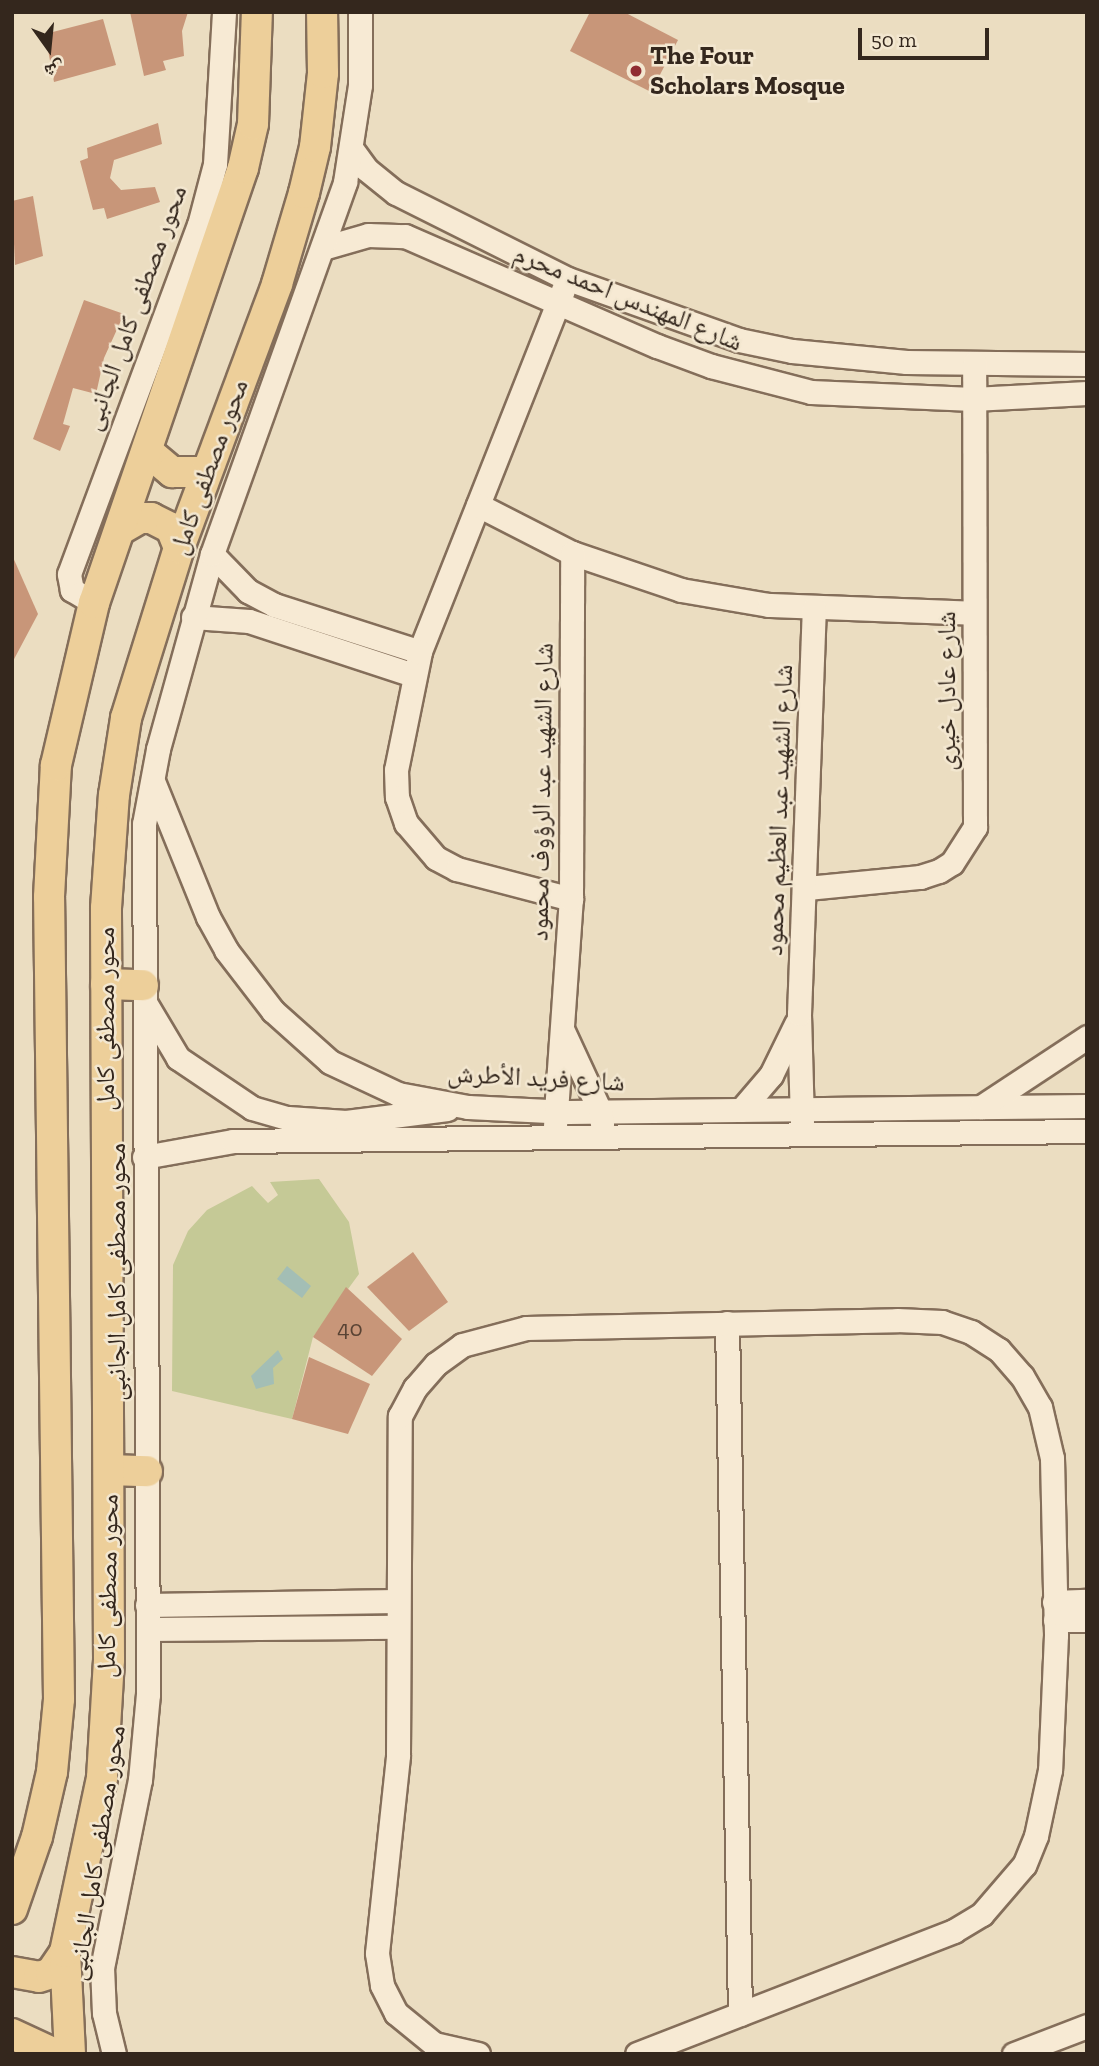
<!DOCTYPE html>
<html>
<head>
<meta charset="utf-8">
<style>
	body { margin:0 }
	#map { position:relative; width:1099px; height:2066px; overflow:hidden; background:#ebddc1; font-family:"Zilla Slab","Noto Naskh Arabic",serif }
	div>[style] { position:absolute }
	[style*='--x'] { left:calc(var(--x)*1px); top:calc(var(--y)*1px); width:calc(var(--w)*1px); rotate:calc(var(--a)*1deg) }
	.green>* { inset:0; background:#c5c996 }
	.water>* { inset:0; background:#a3beb5 }
	.building>* { inset:0; background:#c89679 }
	.roads { filter:drop-shadow(2px 0 #846e5a) drop-shadow(-2px 0 #846e5a) drop-shadow(0 2px #846e5a) drop-shadow(0 -2px #846e5a) }
	.minor>* { height:23px; margin:-11.5px; padding:0 11.5px; transform-origin:11.5px; border-radius:11.5px; background:#f7ead4 }
	.major>* { height:30px; margin:-15px; padding:0 15px; transform-origin:15px; border-radius:15px; background:#edcf9a }
	.dots>* { width:19px; height:19px; translate:-50% -50%; box-sizing:border-box; border:4px solid #f3e7d0; border-radius:50% }
	span { translate:-50% -50%; white-space:nowrap; text-align:center; line-height:1.15; -webkit-text-stroke:5px #f3e7d0; paint-order:stroke }
	.number-label { font-size:23px; color:#594334 }
	.number-label span { -webkit-text-stroke-width:0 }
	.poi-label { font-size:26px; color:#34271d; font-weight:700 }
	.left { translate:0 -50%; text-align:left }
	.street-label { font-size:26px; color:#34271d }
	.frame { position:absolute; inset:0; border:14px solid #34271d; pointer-events:none }
	.north { position:absolute; left:14px; top:14px; width:70px; height:70px; -webkit-text-stroke:5px #f3e7d0; paint-order:stroke; rotate:165deg; font-size:19px; font-weight:700; line-height:28px; text-align:center; color:#34271d }
	.north::after { content:''; display:block; margin:auto; width:24px; height:32px; background:#34271d; clip-path:polygon(50% 0,100% 100%,50% 72%,0 100%) }
	.scale { position:absolute; left:858px; top:28px; width:131px; height:32px; box-sizing:border-box; border:4px solid #34271d; border-top:0; padding-left:9px; font-size:21px; line-height:24px; white-space:nowrap; color:#34271d; -webkit-text-stroke:5px #f3e7d0; paint-order:stroke }
</style>
</head>
<body>
<div id="map">
	<div class="green">
		<i style="clip-path:polygon(319px 1179px,349px 1222px,359px 1274px,313px 1337px,292px 1419px,172px 1391px,173px 1265px,188px 1231px,207px 1210px,252px 1186px,268px 1203px,278px 1195px,270px 1182px)"></i>
	</div>
	<div class="water">
		<i style="clip-path:polygon(287px 1266px,311px 1286px,302px 1298px,277px 1279px)"></i>
		<i style="clip-path:polygon(278px 1350px,283px 1359px,273px 1368px,274px 1384px,256px 1389px,251px 1376px)"></i>
	</div>
	<div class="building">
		<i style="clip-path:polygon(130px 12px,188px 12px,182px 31px,184px 56px,163px 61px,166px 70px,144px 76px)"></i>
		<i style="clip-path:polygon(590px 12px,624px 12px,678px 40px,651px 92px,570px 51px)"></i>
		<i style="clip-path:polygon(103px 19px,116px 65px,54px 82px,45px 34px)"></i>
		<i style="clip-path:polygon(158px 123px,162px 144px,114px 160px,110px 178px,121px 190px,155px 187px,160px 202px,107px 219px,104px 208px,93px 210px,80px 161px,88px 158px,87px 148px)"></i>
		<i style="clip-path:polygon(33px 196px,43px 256px,15px 265px,12px 201px)"></i>
		<i style="clip-path:polygon(84px 300px,124px 314px,104px 358px,96px 394px,73px 388px,63px 424px,70px 426px,60px 451px,33px 439px)"></i>
		<i style="clip-path:polygon(12px 555px,38px 614px,12px 663px)"></i>
		<i style="clip-path:polygon(413px 1252px,448px 1302px,409px 1331px,367px 1287px)"></i>
		<i style="clip-path:polygon(346px 1287px,402px 1339px,372px 1376px,313px 1337px)"></i>
		<i style="clip-path:polygon(309px 1357px,370px 1384px,348px 1434px,292px 1419px)"></i>
	</div>
	<div class="roads">
		<div class="minor">
			<i style="--x:351;--y:148;--w:26;--a:54"></i>
			<i style="--x:366;--y:169;--w:38;--a:39"></i>
			<i style="--x:396;--y:193;--w:192;--a:26.6"></i>
			<i style="--x:568;--y:279;--w:182;--a:19.6"></i>
			<i style="--x:739;--y:340;--w:54;--a:11.7"></i>
			<i style="--x:792;--y:351;--w:115;--a:5.5"></i>
			<i style="--x:906;--y:362;--w:181;--a:0.6"></i>
			<i style="--x:323;--y:248;--w:47;--a:-16.1"></i>
			<i style="--x:368;--y:235;--w:37;--a:2"></i>
			<i style="--x:405;--y:236;--w:275;--a:23.6"></i>
			<i style="--x:657;--y:346;--w:58;--a:20.3"></i>
			<i style="--x:711;--y:366;--w:103;--a:14.6"></i>
			<i style="--x:811;--y:392;--w:162;--a:2.5"></i>
			<i style="--x:973;--y:399;--w:114;--a:-3"></i>
			<i style="--x:563;--y:290;--w:389;--a:111.6"></i>
			<i style="--x:420;--y:652;--w:120;--a:101.5"></i>
			<i style="--x:396;--y:770;--w:27;--a:88"></i>
			<i style="--x:397;--y:797;--w:28;--a:71"></i>
			<i style="--x:406;--y:823;--w:46;--a:49.4"></i>
			<i style="--x:436;--y:858;--w:24;--a:28"></i>
			<i style="--x:457;--y:869;--w:118;--a:14.7"></i>
			<i style="--x:478;--y:505;--w:106;--a:27.1"></i>
			<i style="--x:572;--y:553;--w:115;--a:18.7"></i>
			<i style="--x:681;--y:590;--w:89;--a:9.7"></i>
			<i style="--x:769;--y:605;--w:205;--a:2.2"></i>
			<i style="--x:212;--y:554;--w:52;--a:45.8"></i>
			<i style="--x:248;--y:591;--w:30;--a:28"></i>
			<i style="--x:274;--y:605;--w:153;--a:17.8"></i>
			<i style="--x:94;--y:603;--w:26;--a:-149"></i>
			<i style="--x:72;--y:590;--w:16;--a:-101"></i>
			<i style="--x:69;--y:574;--w:372;--a:-69.6"></i>
			<i style="--x:199;--y:225;--w:63;--a:-75.3"></i>
			<i style="--x:215;--y:164;--w:152;--a:-86.6"></i>
			<i style="--x:193;--y:617;--w:56;--a:4.1"></i>
			<i style="--x:249;--y:621;--w:173;--a:18.2"></i>
			<i style="--x:153;--y:781;--w:147;--a:68"></i>
			<i style="--x:208;--y:917;--w:38;--a:61"></i>
			<i style="--x:226;--y:950;--w:77;--a:52.4"></i>
			<i style="--x:273;--y:1011;--w:76;--a:41.8"></i>
			<i style="--x:330;--y:1062;--w:75;--a:25.2"></i>
			<i style="--x:398;--y:1094;--w:71;--a:10.5"></i>
			<i style="--x:468;--y:1107;--w:100;--a:2.9"></i>
			<i style="--x:568;--y:1112;--w:519;--a:-0.66"></i>
			<i style="--x:807;--y:888;--w:114;--a:-5.6"></i>
			<i style="--x:920;--y:877;--w:20;--a:-18"></i>
			<i style="--x:939;--y:871;--w:15;--a:-32"></i>
			<i style="--x:952;--y:863;--w:43;--a:-57.4"></i>
			<i style="--x:975;--y:827;--w:464;--a:-90.1"></i>
			<i style="--x:146;--y:1004;--w:63;--a:59.3"></i>
			<i style="--x:178;--y:1058;--w:89;--a:34"></i>
			<i style="--x:252;--y:1108;--w:37;--a:16"></i>
			<i style="--x:288;--y:1118;--w:58;--a:3.9"></i>
			<i style="--x:346;--y:1122;--w:102;--a:-7.3"></i>
			<i style="--x:563;--y:1031;--w:88;--a:65.2"></i>
			<i style="--x:600;--y:1111;--w:13;--a:81"></i>
			<i style="--x:981;--y:1107;--w:127;--a:-33.4"></i>
			<i style="--x:741;--y:1110;--w:46;--a:-49.4"></i>
			<i style="--x:771;--y:1075;--w:57;--a:-63.9"></i>
			<i style="--x:802;--y:1122;--w:108;--a:-91.6"></i>
			<i style="--x:799;--y:1014;--w:406;--a:-87.9"></i>
			<i style="--x:555;--y:1126;--w:228;--a:-86"></i>
			<i style="--x:571;--y:899;--w:346;--a:-89.8"></i>
			<i style="--x:144;--y:1157;--w:90;--a:-10.2"></i>
			<i style="--x:233;--y:1141;--w:854;--a:-0.67"></i>
			<i style="--x:727;--y:1323;--w:691;--a:88.92"></i>
			<i style="--x:1054;--y:1602;--w:33;--a:-2"></i>
			<i style="--x:147;--y:1605;--w:249;--a:-0.9"></i>
			<i style="--x:1055;--y:1620;--w:32;--a:0"></i>
			<i style="--x:148;--y:1629;--w:249;--a:-0.5"></i>
			<i style="--x:114;--y:2054;--w:42;--a:-103.7"></i>
			<i style="--x:104;--y:2013;--w:45;--a:-92.5"></i>
			<i style="--x:102;--y:1968;--w:192;--a:-78.6"></i>
			<i style="--x:140;--y:1780;--w:86;--a:-84.7"></i>
			<i style="--x:148;--y:1694;--w:870;--a:-90.26"></i>
			<i style="--x:144;--y:824;--w:76;--a:-79.4"></i>
			<i style="--x:158;--y:749;--w:202;--a:-74.5"></i>
			<i style="--x:212;--y:554;--w:395;--a:-70.3"></i>
			<i style="--x:345;--y:182;--w:98;--a:-81.2"></i>
			<i style="--x:360;--y:85;--w:73;--a:-90"></i>
			<i style="--x:478;--y:2054;--w:45;--a:-167.2"></i>
			<i style="--x:434;--y:2044;--w:49;--a:-140.8"></i>
			<i style="--x:396;--y:2013;--w:31;--a:-117"></i>
			<i style="--x:382;--y:1985;--w:32;--a:-99"></i>
			<i style="--x:377;--y:1953;--w:199;--a:-83.9"></i>
			<i style="--x:398;--y:1755;--w:339;--a:-89.7"></i>
			<i style="--x:400;--y:1416;--w:32;--a:-62"></i>
			<i style="--x:415;--y:1388;--w:32;--a:-49"></i>
			<i style="--x:436;--y:1364;--w:32;--a:-36"></i>
			<i style="--x:462;--y:1345;--w:66;--a:-14.9"></i>
			<i style="--x:526;--y:1328;--w:371;--a:-1.2"></i>
			<i style="--x:897;--y:1320;--w:45;--a:2.5"></i>
			<i style="--x:942;--y:1322;--w:31;--a:19"></i>
			<i style="--x:971;--y:1332;--w:33;--a:33"></i>
			<i style="--x:999;--y:1350;--w:35;--a:49"></i>
			<i style="--x:1022;--y:1376;--w:36;--a:60"></i>
			<i style="--x:1040;--y:1407;--w:52;--a:76.8"></i>
			<i style="--x:1052;--y:1458;--w:177;--a:88.7"></i>
			<i style="--x:1056;--y:1635;--w:135;--a:92.5"></i>
			<i style="--x:1050;--y:1770;--w:67;--a:102"></i>
			<i style="--x:1036;--y:1836;--w:31;--a:112"></i>
			<i style="--x:1024;--y:1865;--w:65;--a:130.6"></i>
			<i style="--x:982;--y:1914;--w:33;--a:149"></i>
			<i style="--x:954;--y:1931;--w:340;--a:158.8"></i>
			<i style="--x:1014;--y:2054;--w:78;--a:-21"></i>
		</div>
		<div class="major">
			<i style="--x:147;--y:451;--w:33;--a:40"></i>
			<i style="--x:172;--y:472;--w:33;--a:0"></i>
			<i style="--x:121;--y:529;--w:22;--a:-30"></i>
			<i style="--x:140;--y:518;--w:11;--a:0"></i>
			<i style="--x:151;--y:518;--w:22;--a:27"></i>
			<i style="--x:171;--y:528;--w:22;--a:68"></i>
			<i style="--x:106;--y:984;--w:37;--a:2"></i>
			<i style="--x:109;--y:1470;--w:38;--a:2"></i>
			<i style="--x:12;--y:1909;--w:76;--a:-70.9"></i>
			<i style="--x:37;--y:1837;--w:67;--a:-77"></i>
			<i style="--x:52;--y:1772;--w:73;--a:-84.5"></i>
			<i style="--x:59;--y:1699;--w:802;--a:-90.71"></i>
			<i style="--x:49;--y:897;--w:132;--a:-87"></i>
			<i style="--x:56;--y:765;--w:166;--a:-76.8"></i>
			<i style="--x:94;--y:603;--w:460;--a:-71.1"></i>
			<i style="--x:243;--y:168;--w:45;--a:-77.2"></i>
			<i style="--x:253;--y:124;--w:112;--a:-88"></i>
			<i style="--x:12;--y:1972;--w:27;--a:10"></i>
			<i style="--x:39;--y:1977;--w:13;--a:-18"></i>
			<i style="--x:51;--y:1973;--w:25;--a:-56"></i>
			<i style="--x:12;--y:2034;--w:47;--a:24.9"></i>
			<i style="--x:70;--y:2054;--w:102;--a:-92.8"></i>
			<i style="--x:65;--y:1952;--w:178;--a:-78"></i>
			<i style="--x:102;--y:1778;--w:119;--a:-86.6"></i>
			<i style="--x:109;--y:1659;--w:751;--a:-90.23"></i>
			<i style="--x:106;--y:908;--w:113;--a:-86"></i>
			<i style="--x:114;--y:795;--w:78;--a:-81.1"></i>
			<i style="--x:126;--y:718;--w:178;--a:-72.7"></i>
			<i style="--x:179;--y:548;--w:282;--a:-69.6"></i>
			<i style="--x:277;--y:284;--w:95;--a:-73.5"></i>
			<i style="--x:304;--y:193;--w:47;--a:-76.6"></i>
			<i style="--x:315;--y:147;--w:74;--a:-83.8"></i>
			<i style="--x:323;--y:73;--w:61;--a:-90.9"></i>
		</div>
	</div>
	<div class="dots">
		<i style="left:636px;top:71px;background:#902d32"></i>
	</div>
	<div class="number-label">
		<span style="left:350px;top:1328px">40</span>
	</div>
	<div class="poi-label">
		<span class="left" style="left:650px;top:71px">The Four<br>Scholars Mosque</span>
	</div>
	<div class="street-label">
		<span style="left:628px;top:298px;rotate:22deg">شارع المهندس احمد محرم</span>
		<span style="left:135px;top:308px;rotate:-70deg">محور مصطفى كامل الجانبى</span>
		<span style="left:209px;top:467px;rotate:-70deg">محور مصطفى كامل</span>
		<span style="left:947px;top:691px;rotate:-90deg">شارع عادل خيرى</span>
		<span style="left:542px;top:792px;rotate:-89deg">شارع الشهيد عبد الرؤوف محمود</span>
		<span style="left:779px;top:810px;rotate:-88deg">شارع الشهيد عبد العظيم محمود</span>
		<span style="left:106px;top:1019px;rotate:-90deg">محور مصطفى كامل</span>
		<span style="left:536px;top:1078px;rotate:3deg">شارع فريد الأطرش</span>
		<span style="left:117px;top:1272px;rotate:-90deg">محور مصطفى كامل الجانبى</span>
		<span style="left:108px;top:1586px;rotate:-89deg">محور مصطفى كامل</span>
		<span style="left:97px;top:1853px;rotate:-81deg">محور مصطفى كامل الجانبى</span>
	</div>
	<div class="frame"></div>
	<div class="north">ش</div>
	<div class="scale">50 m</div>
</div>
</body>
</html>
